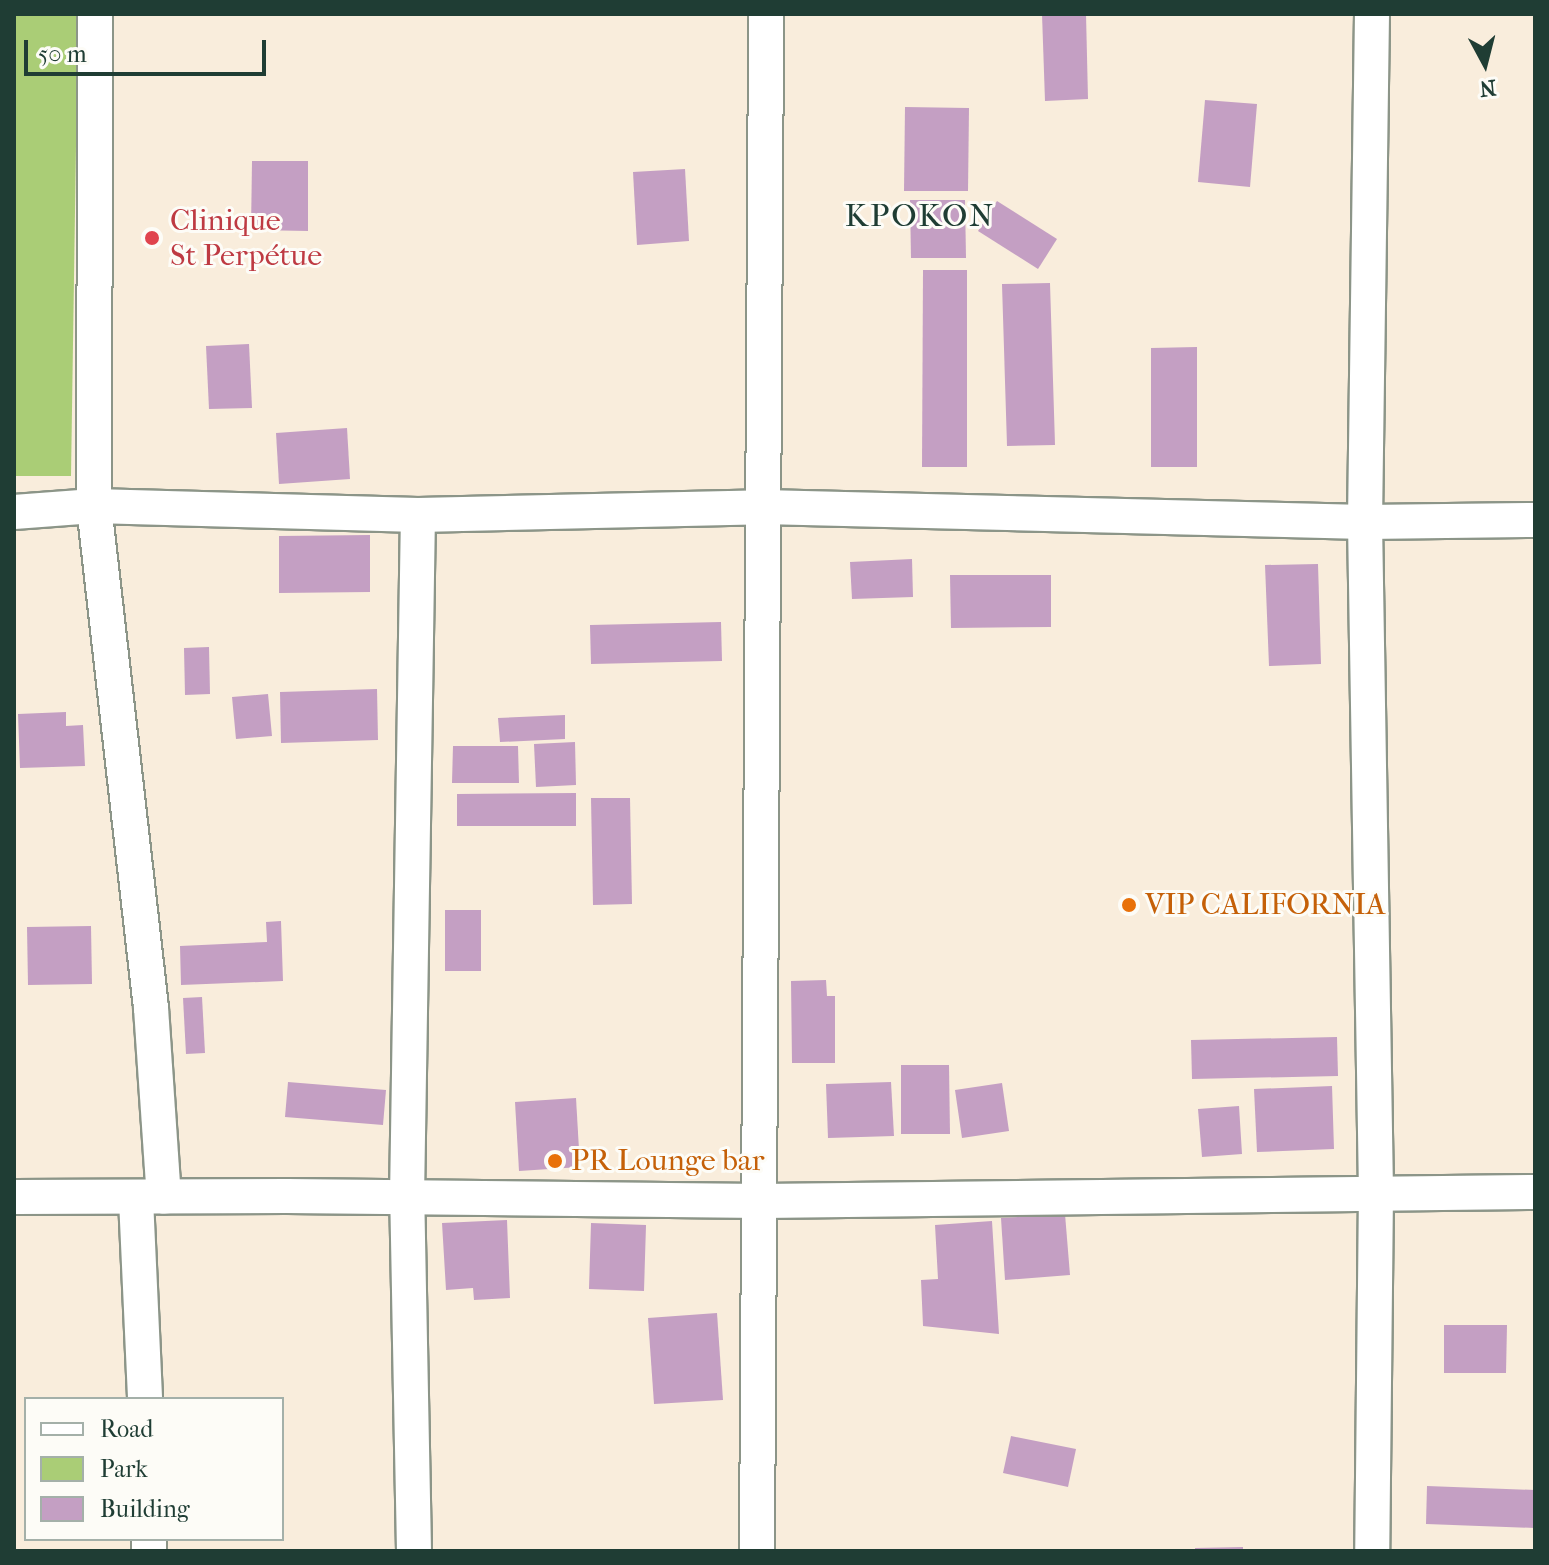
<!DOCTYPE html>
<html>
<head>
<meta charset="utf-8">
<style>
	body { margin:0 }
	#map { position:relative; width:1549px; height:1565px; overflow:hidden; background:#f9eddc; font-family:"IM FELL French Canon",serif }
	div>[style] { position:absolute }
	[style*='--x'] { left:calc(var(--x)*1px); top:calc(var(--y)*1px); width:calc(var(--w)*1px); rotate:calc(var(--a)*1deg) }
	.green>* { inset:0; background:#aacd76 }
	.building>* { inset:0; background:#c49fc3 }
	.roads { filter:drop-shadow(2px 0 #8c9588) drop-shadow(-2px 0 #8c9588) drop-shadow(0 2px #8c9588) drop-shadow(0 -2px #8c9588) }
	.minor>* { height:34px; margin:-17px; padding:0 17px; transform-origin:17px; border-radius:17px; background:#fff }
	.dots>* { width:22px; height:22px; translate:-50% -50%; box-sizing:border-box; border:4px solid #fdfcf7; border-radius:50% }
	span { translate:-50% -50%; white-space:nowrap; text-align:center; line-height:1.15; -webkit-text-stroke:6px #fdfcf7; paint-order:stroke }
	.health-label { font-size:30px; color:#be3a42 }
	.left { translate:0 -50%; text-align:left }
	.food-label { font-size:30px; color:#c56008 }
	.neighbourhood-label { font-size:32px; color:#1f3d34; letter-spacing:2px }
	.frame { position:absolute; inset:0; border:16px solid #1f3d34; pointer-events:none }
	.legend { position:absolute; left:24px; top:1397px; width:260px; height:144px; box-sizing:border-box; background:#fdfcf7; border:2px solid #a4b0a9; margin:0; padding:10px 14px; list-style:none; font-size:24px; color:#1f3d34 }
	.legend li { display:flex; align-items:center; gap:16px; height:40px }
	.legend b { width:40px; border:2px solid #a4b0a9 }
	.north { position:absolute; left:1445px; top:24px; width:80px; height:80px; -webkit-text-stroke:6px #fdfcf7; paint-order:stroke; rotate:173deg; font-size:22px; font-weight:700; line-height:32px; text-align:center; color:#1f3d34 }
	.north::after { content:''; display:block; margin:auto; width:28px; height:36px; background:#1f3d34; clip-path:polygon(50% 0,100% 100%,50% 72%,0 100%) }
	.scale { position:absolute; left:24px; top:40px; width:242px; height:36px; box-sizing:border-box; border:4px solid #1f3d34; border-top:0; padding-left:10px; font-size:24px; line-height:28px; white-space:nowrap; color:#1f3d34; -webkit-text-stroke:6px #fdfcf7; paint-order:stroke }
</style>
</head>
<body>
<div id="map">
	<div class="green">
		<i style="clip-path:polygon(14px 14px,78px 14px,71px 476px,14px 476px)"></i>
	</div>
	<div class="building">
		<i style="clip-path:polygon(1042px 14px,1086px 14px,1088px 99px,1045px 101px)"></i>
		<i style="clip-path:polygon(1205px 100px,1257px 104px,1250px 187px,1198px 182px)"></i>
		<i style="clip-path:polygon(905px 107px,969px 108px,968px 191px,904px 191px)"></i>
		<i style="clip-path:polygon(252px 161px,308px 161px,308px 231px,251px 230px)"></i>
		<i style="clip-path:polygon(685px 169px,689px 241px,637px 245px,633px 172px)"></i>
		<i style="clip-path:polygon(910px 200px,965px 200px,966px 258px,911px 258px)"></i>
		<i style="clip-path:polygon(997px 201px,1057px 239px,1038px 269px,978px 231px)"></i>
		<i style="clip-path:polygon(923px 270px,967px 270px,967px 467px,922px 467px)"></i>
		<i style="clip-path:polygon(1050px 283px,1055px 445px,1007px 446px,1002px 284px)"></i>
		<i style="clip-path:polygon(249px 344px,252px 408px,209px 409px,206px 346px)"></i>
		<i style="clip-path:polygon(1197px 347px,1197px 467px,1151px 467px,1151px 348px)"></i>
		<i style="clip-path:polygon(347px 428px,350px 479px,279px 484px,276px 433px)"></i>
		<i style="clip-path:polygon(370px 535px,370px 592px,279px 593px,279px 536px)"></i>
		<i style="clip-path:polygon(912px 559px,913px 597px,852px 599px,850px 562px)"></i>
		<i style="clip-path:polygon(1318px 564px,1321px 664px,1269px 666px,1265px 565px)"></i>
		<i style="clip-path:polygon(950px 575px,1051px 575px,1051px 627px,951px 628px)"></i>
		<i style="clip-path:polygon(721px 622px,722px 661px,591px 664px,590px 625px)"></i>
		<i style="clip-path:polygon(209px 647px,210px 694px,185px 695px,184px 648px)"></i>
		<i style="clip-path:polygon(377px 689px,378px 740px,281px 743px,280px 692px)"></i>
		<i style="clip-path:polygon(268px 694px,272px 736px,236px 739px,232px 697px)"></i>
		<i style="clip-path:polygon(66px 712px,66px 726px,83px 725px,85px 766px,20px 768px,18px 714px)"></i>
		<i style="clip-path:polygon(565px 715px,565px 739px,500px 742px,498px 718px)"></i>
		<i style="clip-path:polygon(575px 742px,576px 785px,536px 787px,534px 744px)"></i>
		<i style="clip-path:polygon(453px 746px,518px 746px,519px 783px,452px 783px)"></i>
		<i style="clip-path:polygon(576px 793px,576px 826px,457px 826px,457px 794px)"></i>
		<i style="clip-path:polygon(591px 798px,630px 798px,632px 904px,593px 905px)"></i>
		<i style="clip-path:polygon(445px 910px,481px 910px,481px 971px,445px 971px)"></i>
		<i style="clip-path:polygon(281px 921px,283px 981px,181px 985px,180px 946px,267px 942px,266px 922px)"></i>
		<i style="clip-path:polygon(91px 926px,92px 984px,28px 985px,27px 927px)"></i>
		<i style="clip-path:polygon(826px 980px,827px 996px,835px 996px,835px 1063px,792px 1063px,791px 981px)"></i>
		<i style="clip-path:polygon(202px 997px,205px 1053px,186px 1054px,183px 998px)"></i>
		<i style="clip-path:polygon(1337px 1037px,1338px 1076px,1192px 1079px,1191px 1040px)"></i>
		<i style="clip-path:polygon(901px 1065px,949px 1065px,950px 1134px,901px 1134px)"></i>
		<i style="clip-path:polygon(288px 1082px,386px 1090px,383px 1125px,285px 1117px)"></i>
		<i style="clip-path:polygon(891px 1082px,894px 1136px,828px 1138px,826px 1084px)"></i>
		<i style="clip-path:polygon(1002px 1083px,1009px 1131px,962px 1138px,955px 1090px)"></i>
		<i style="clip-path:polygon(1332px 1086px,1334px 1149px,1257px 1152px,1254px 1089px)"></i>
		<i style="clip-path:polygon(576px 1098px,580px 1167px,519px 1171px,515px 1102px)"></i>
		<i style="clip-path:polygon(1239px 1106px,1242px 1154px,1202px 1157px,1198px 1109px)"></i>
		<i style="clip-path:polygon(1065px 1214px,1070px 1275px,1005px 1280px,1001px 1218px)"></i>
		<i style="clip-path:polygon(507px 1220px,510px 1298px,474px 1300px,473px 1288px,446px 1290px,442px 1223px)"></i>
		<i style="clip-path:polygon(992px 1221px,999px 1334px,923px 1326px,921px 1280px,938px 1279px,935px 1225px)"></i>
		<i style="clip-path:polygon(591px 1223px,646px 1225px,644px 1291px,589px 1289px)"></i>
		<i style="clip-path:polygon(717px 1313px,723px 1400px,654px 1404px,648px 1318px)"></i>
		<i style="clip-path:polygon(1444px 1325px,1507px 1325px,1506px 1373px,1444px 1373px)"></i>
		<i style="clip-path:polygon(1011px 1436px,1076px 1449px,1068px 1487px,1003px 1473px)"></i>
		<i style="clip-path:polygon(1427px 1486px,1535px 1490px,1535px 1528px,1426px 1524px)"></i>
		<i style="clip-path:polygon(1243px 1547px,1243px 1551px,1195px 1551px,1195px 1548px)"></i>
	</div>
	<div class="roads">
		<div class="minor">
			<i style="--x:95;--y:14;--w:492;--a:90.1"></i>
			<i style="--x:94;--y:506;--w:505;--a:83.52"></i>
			<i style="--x:151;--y:1008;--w:189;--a:86.1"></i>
			<i style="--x:1372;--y:14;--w:508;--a:90.79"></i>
			<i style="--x:1365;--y:522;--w:669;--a:89.06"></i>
			<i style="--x:1376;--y:1191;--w:360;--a:90.6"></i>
			<i style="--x:14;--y:512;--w:80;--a:-4.3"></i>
			<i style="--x:94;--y:506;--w:324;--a:1.6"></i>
			<i style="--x:418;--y:515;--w:345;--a:-1.3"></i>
			<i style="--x:763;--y:507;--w:602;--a:1.43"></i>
			<i style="--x:1365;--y:522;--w:170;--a:-0.7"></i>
			<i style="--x:14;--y:1197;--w:273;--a:-0.2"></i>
			<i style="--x:287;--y:1196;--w:475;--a:0.6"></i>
			<i style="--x:762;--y:1201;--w:773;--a:-0.67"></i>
			<i style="--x:136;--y:1199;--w:200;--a:87.4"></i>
			<i style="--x:149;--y:1539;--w:12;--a:90"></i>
			<i style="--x:414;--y:1551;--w:353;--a:-91.1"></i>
			<i style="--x:407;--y:1198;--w:683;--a:-89.08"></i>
			<i style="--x:757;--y:1551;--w:1537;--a:-89.66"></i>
		</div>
	</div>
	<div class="dots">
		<i style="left:152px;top:238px;background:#e0444e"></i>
		<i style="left:1129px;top:905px;background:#e8710a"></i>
		<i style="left:555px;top:1161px;background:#e8710a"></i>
	</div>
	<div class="health-label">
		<span class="left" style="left:170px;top:238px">Clinique<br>St Perpétue</span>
	</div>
	<div class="food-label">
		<span class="left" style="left:1145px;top:905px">VIP CALIFORNIA</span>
		<span class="left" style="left:571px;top:1161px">PR Lounge bar</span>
	</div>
	<div class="neighbourhood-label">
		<span style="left:920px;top:216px">KPOKON</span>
	</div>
	<div class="frame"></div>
	<ul class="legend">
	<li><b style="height:10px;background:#fff"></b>Road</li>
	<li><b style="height:22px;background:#aacd76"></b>Park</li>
	<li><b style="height:22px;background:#c49fc3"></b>Building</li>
	</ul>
	<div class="north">N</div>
	<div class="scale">50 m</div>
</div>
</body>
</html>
